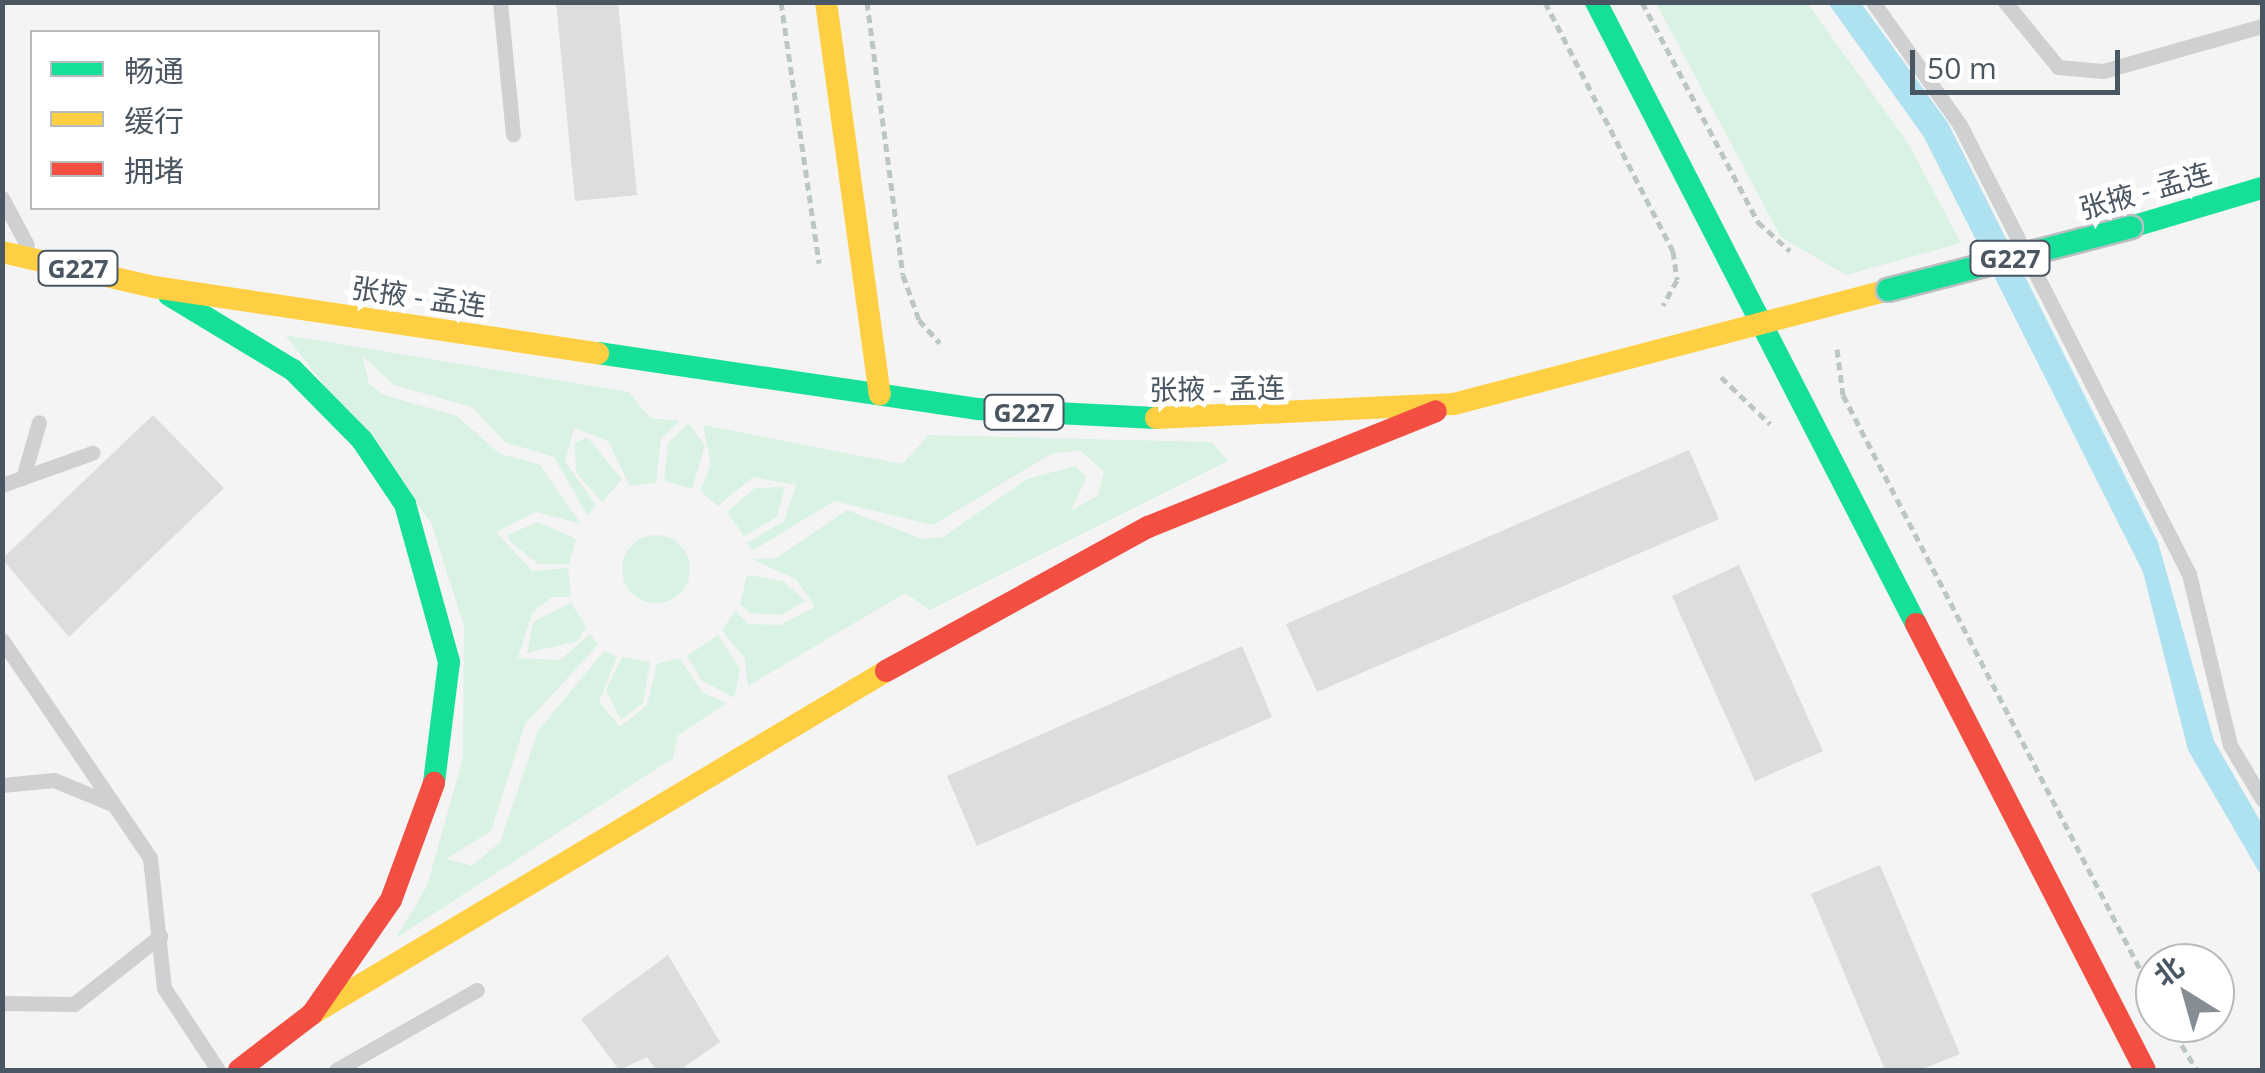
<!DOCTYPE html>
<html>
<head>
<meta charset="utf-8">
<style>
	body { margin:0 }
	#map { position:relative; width:2265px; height:1073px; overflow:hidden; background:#f4f4f4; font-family:"Open Sans","Noto Sans SC",sans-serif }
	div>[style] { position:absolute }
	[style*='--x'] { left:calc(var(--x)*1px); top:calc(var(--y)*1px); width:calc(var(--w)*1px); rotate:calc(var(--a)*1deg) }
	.green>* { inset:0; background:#d9f2e3 }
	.round { border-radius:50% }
	.water>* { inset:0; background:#aee2f0 }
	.building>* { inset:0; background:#ddddde }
	.path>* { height:5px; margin-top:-2.5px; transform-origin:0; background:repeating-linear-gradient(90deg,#bcc7c4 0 8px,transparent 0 13px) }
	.lane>* { height:15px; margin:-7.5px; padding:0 7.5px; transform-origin:7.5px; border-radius:7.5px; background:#ced0d2 }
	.fast>* { height:22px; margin:-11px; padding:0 11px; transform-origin:11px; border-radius:11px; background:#16e098 }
	.slow>* { height:22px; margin:-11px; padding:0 11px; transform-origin:11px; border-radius:11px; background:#ffcf43 }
	.jam>* { height:22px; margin:-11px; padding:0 11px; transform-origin:11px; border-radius:11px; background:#f24e42 }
	.bridges { filter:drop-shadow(2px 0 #b9bec3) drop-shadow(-2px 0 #b9bec3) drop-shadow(0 2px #b9bec3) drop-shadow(0 -2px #b9bec3) }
	.fast-bridge>* { height:22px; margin:-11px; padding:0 11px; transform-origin:11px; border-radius:11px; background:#16e098 }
	span { translate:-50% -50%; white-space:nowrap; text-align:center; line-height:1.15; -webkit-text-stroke:10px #fff; paint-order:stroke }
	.shield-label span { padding:2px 8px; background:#fff; border:2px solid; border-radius:8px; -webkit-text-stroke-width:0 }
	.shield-label { font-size:25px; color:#4a5661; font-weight:700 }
	.street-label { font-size:28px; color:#4a5661 }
	.frame { position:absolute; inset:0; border:5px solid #4a5661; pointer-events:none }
	.legend { position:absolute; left:30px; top:30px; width:350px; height:180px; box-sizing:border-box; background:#fff; border:2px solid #b7bbc0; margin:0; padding:12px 18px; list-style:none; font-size:30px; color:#4a5661 }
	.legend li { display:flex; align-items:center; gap:20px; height:50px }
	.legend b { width:50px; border:2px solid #b7bbc0 }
	.north { position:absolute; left:2135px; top:943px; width:100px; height:100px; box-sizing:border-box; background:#fff; border:2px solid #b7bbc0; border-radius:50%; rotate:323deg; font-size:28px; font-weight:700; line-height:40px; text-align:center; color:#4a5661 }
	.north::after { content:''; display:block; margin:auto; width:35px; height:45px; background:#868d94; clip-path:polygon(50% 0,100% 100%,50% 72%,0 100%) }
	.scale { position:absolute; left:1910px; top:50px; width:210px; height:45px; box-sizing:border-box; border:5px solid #4a5661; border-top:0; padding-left:12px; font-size:30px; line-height:35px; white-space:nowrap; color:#4a5661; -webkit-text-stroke:8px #fff; paint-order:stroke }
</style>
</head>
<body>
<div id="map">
	<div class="green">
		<i style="clip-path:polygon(1656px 3px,1807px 3px,1908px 143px,1961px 243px,1846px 275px,1781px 237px)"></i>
		<i style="clip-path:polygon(285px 335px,629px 392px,650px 418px,680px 421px,661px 438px,656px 483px,630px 486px,608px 441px,574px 428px,565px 461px,596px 505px,587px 515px,554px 457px,505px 442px,472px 407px,394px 385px,362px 355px,369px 384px,384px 395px,457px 416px,500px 454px,539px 464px,581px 524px,536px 512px,496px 532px,532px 571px,568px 568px,571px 597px,552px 597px,532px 613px,518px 658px,560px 660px,590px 634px,598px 645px,525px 724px,491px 831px,446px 859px,472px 866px,500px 842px,538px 731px,604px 651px,617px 657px,599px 702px,620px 727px,647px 705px,657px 664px,679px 658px,703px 693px,727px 703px,678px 735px,673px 758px,396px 938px,427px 886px,463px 758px,464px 626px,431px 522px)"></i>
		<i style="clip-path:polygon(688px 423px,705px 445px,692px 489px,664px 481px,668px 443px)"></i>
		<i style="clip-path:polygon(703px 425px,902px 464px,929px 435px,1212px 442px,1228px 461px,930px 610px,905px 593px,748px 686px,745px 659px,722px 630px,735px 611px,749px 624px,780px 625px,815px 607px,796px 579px,751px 559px,776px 558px,847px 510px,922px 539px,943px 537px,1027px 479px,1075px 466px,1087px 477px,1070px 512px,1098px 495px,1104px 472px,1080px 450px,1051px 454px,933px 525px,834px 501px,752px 551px,747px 543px,784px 521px,796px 485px,753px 477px,718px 506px,700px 491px,711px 465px)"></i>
		<i style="clip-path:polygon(588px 438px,622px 479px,602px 502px,576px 472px,575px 442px)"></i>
		<i style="clip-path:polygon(785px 487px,777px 517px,744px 536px,727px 512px,755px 488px)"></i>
		<i style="clip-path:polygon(538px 522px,576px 539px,569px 564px,538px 564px,511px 542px,507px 535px)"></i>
		<i class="round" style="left:622px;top:535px;width:68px;height:68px"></i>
		<i style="clip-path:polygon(747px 575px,783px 581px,806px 601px,781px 615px,750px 613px,740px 604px)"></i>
		<i style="clip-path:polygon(571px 603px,586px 627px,578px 641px,527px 653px,533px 622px)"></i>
		<i style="clip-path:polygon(718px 635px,740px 669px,734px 698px,701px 680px,687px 656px)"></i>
		<i style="clip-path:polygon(622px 657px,650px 662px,643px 703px,621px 720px,606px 690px)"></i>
	</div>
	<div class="water">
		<i style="clip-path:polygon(1828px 3px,1861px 3px,1948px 123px,2158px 542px,2214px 741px,2262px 824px,2262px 877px,2188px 750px,2143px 572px,1924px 137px)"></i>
	</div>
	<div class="building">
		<i style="clip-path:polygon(556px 2px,618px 2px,637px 195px,575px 201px)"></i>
		<i style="clip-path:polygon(153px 415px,224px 488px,69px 637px,2px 559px)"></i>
		<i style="clip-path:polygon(1689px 450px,1719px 519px,1317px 692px,1286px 624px)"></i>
		<i style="clip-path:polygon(1739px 565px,1823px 751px,1755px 781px,1672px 596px)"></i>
		<i style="clip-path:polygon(1242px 646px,1272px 717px,977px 846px,947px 776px)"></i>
		<i style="clip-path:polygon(1880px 865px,1960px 1054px,1920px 1070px,1885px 1070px,1811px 894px)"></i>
		<i style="clip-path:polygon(668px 955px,720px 1042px,680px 1070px,656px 1070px,647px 1057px,619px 1070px,581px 1019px)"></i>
	</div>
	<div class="path">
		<i style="--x:781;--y:2;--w:264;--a:81.7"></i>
		<i style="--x:867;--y:2;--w:275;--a:82.5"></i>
		<i style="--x:903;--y:275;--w:48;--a:70.4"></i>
		<i style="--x:919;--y:320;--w:31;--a:48"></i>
		<i style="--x:1545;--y:2;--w:280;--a:62.8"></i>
		<i style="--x:1673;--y:251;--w:29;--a:82"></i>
		<i style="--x:1677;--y:280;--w:29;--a:119"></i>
		<i style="--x:1642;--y:2;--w:249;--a:62.2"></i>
		<i style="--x:1758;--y:222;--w:43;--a:42.2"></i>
		<i style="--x:1837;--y:349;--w:46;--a:82.6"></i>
		<i style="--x:1843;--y:395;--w:679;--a:62.64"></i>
		<i style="--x:1721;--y:377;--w:68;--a:43.8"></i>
		<i style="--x:2168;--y:1023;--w:55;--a:58.3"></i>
	</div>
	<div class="lane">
		<i style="--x:500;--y:2;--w:133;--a:84.4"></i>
		<i style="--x:1873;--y:2;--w:151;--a:54.7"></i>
		<i style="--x:1960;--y:125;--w:504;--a:62.98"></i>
		<i style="--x:2189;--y:574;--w:176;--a:76.5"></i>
		<i style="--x:2230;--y:745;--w:63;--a:59.3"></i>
		<i style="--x:2005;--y:2;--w:84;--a:50.8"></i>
		<i style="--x:2058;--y:67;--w:45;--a:5.1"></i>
		<i style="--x:2103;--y:71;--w:165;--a:-15.8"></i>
		<i style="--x:2;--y:198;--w:53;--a:62"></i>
		<i style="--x:23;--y:478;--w:58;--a:-74.1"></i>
		<i style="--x:2;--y:485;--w:96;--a:-19.6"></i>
		<i style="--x:2;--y:640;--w:263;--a:55.8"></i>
		<i style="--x:150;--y:858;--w:131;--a:83.9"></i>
		<i style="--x:164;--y:988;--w:98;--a:56.6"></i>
		<i style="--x:2;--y:785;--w:52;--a:-5.5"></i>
		<i style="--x:54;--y:780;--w:63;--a:22.5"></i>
		<i style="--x:2;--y:1003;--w:72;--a:0.8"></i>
		<i style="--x:74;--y:1004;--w:110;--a:-38.3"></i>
		<i style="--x:336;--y:1070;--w:162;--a:-29.6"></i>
	</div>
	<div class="fast">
		<i style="--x:1596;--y:2;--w:699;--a:62.78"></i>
		<i style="--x:2131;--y:227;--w:137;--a:-16.6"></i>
		<i style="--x:169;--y:295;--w:145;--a:31.2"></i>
		<i style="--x:293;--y:370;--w:98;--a:45.4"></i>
		<i style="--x:362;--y:440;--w:77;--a:56.1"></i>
		<i style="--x:405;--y:504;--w:164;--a:74.4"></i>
		<i style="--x:449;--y:662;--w:122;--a:97.1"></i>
		<i style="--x:598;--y:353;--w:383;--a:8.4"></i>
		<i style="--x:977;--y:409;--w:179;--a:2.9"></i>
	</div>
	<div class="slow">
		<i style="--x:826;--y:2;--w:396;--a:82.2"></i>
		<i style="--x:2;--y:252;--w:156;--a:13"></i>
		<i style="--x:154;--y:287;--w:449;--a:8.5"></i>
		<i style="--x:1156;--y:418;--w:298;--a:-2.7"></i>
		<i style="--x:1454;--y:404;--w:449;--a:-14.7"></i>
		<i style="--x:312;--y:1014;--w:669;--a:-30.86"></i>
	</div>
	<div class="jam">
		<i style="--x:1916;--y:624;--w:501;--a:62.82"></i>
		<i style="--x:886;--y:671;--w:299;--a:-28.8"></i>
		<i style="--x:1148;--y:527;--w:310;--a:-21.9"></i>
		<i style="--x:239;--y:1070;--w:92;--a:-37.5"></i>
		<i style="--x:312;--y:1014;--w:139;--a:-55.3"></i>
		<i style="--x:391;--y:900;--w:125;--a:-69.8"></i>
	</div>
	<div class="bridges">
		<div class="fast-bridge">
			<i style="--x:1888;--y:290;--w:251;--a:-14.5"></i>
		</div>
	</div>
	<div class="shield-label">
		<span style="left:2010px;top:258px">G227</span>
		<span style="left:78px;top:268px">G227</span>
		<span style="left:1024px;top:412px">G227</span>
	</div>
	<div class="street-label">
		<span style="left:2145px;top:190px;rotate:-16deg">张掖 - 孟连</span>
		<span style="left:419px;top:296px;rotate:8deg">张掖 - 孟连</span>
		<span style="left:1217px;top:388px;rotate:-1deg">张掖 - 孟连</span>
	</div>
	<div class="frame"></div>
	<ul class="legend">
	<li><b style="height:12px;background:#16e098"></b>畅通</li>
	<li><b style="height:12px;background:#ffcf43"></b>缓行</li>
	<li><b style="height:12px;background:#f24e42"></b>拥堵</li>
	</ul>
	<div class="north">北</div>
	<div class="scale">50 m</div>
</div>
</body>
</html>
